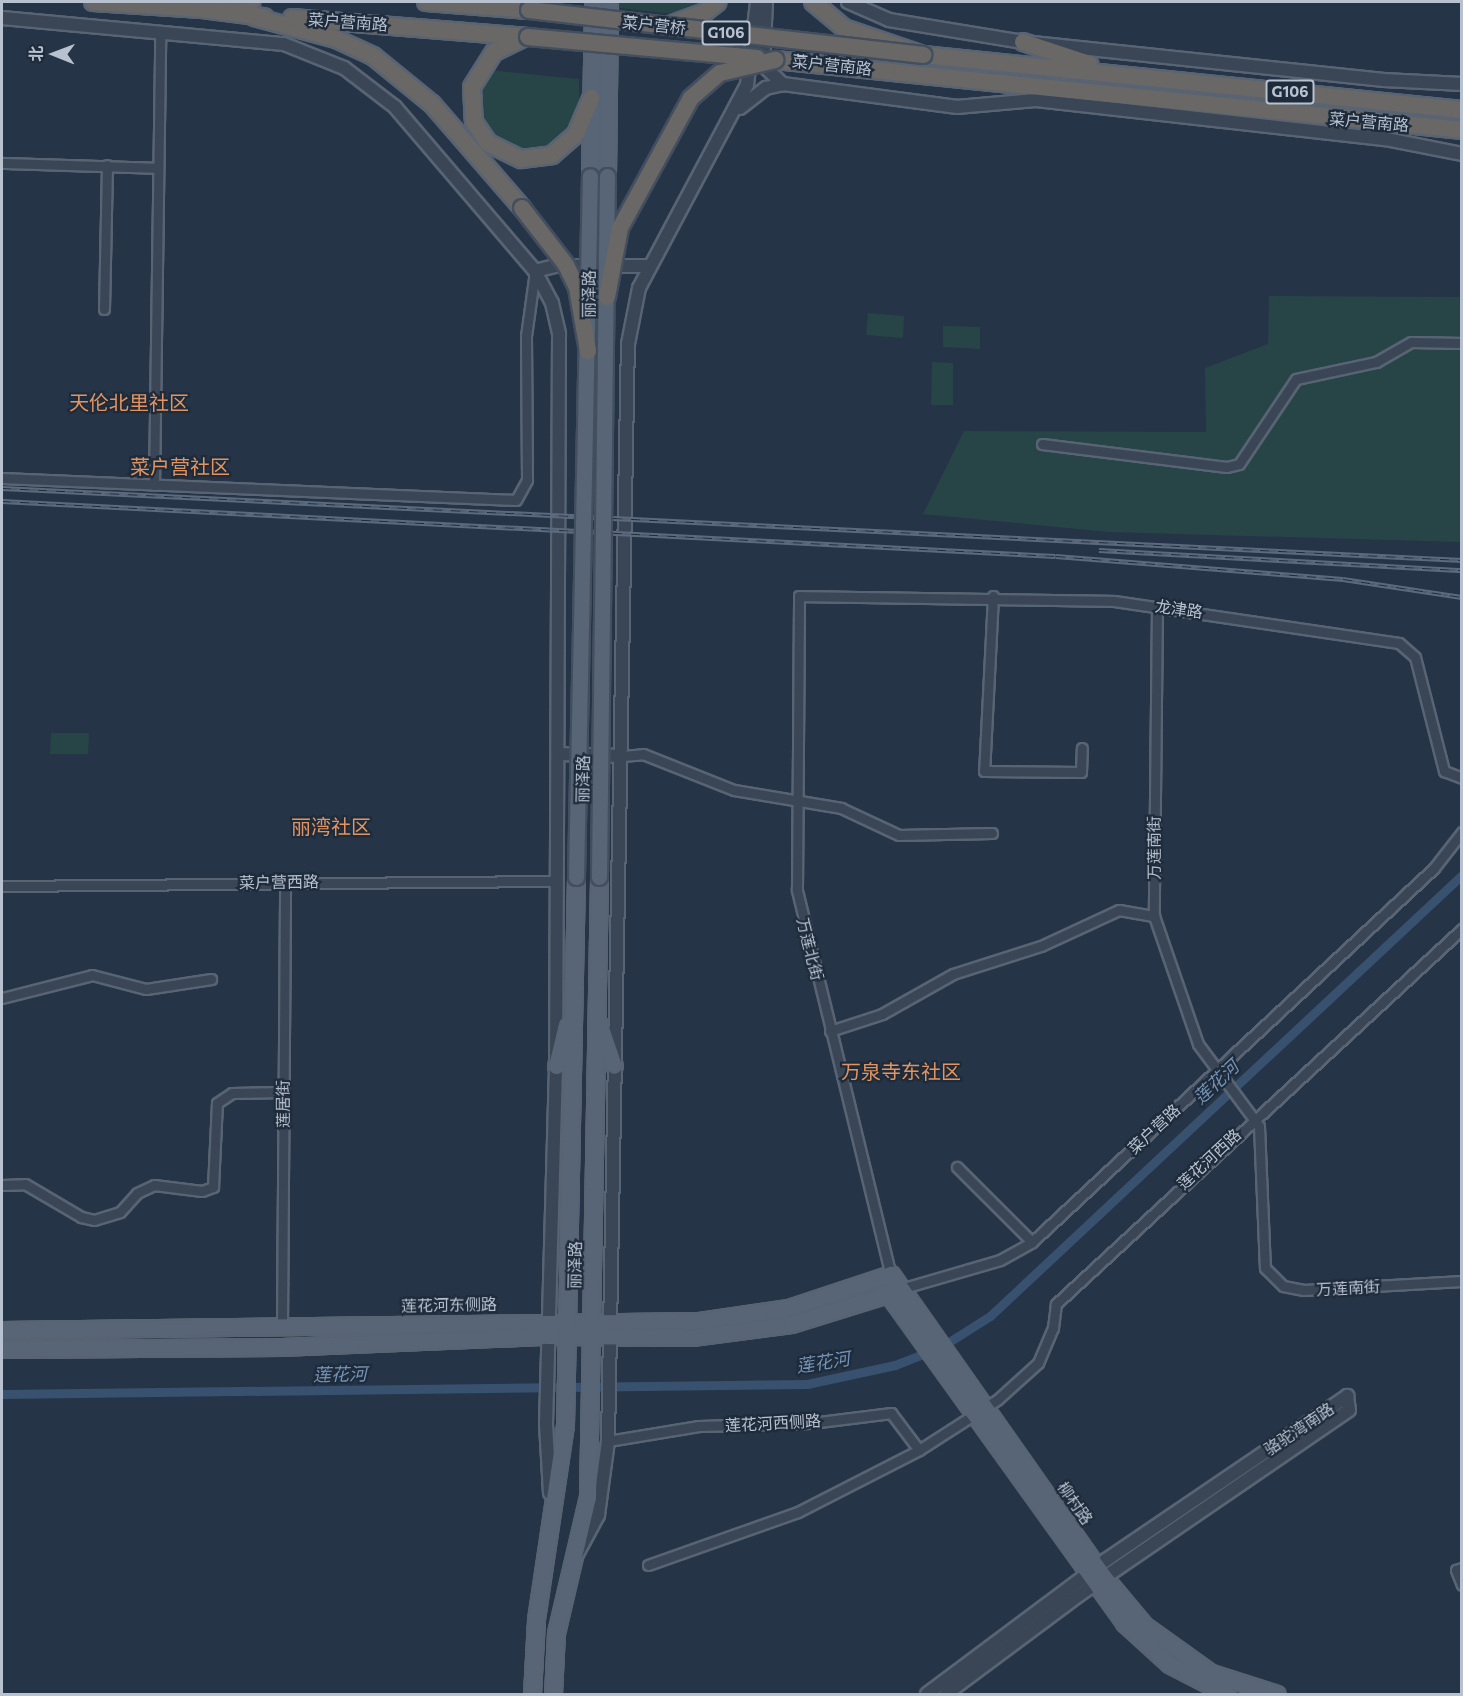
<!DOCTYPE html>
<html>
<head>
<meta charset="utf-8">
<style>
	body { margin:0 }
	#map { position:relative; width:1463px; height:1696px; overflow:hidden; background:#253447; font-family:Commissioner,"Noto Sans SC",sans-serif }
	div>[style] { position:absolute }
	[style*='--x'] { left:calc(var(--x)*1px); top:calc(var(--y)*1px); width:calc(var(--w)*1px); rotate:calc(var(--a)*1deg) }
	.green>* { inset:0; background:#274547 }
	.canal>* { height:9px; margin:-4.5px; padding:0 4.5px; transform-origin:4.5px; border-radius:4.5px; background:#37516f }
	.roads { filter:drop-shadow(2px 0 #586473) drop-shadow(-2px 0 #586473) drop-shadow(0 2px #586473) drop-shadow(0 -2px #586473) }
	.minor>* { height:9px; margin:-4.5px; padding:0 4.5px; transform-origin:4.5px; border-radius:4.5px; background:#3a4656 }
	.tertiary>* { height:12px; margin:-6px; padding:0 6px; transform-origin:6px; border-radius:6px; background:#3a4656 }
	.primary>* { height:15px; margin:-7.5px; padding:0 7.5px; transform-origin:7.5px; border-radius:7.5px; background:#586576 }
	.trunk>* { height:16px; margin:-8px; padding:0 8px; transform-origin:8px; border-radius:8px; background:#6a6866 }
	.rail>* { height:5px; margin-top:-2.5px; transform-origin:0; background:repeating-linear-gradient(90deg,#1e2b3b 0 9px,#5c6a7d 0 18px); box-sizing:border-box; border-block:2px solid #5c6a7d }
	.bridges { filter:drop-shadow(2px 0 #434f5f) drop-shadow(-2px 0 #434f5f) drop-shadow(0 2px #434f5f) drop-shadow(0 -2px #434f5f) }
	.primary-bridge>* { height:15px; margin:-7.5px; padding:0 7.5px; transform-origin:7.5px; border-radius:7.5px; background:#586576 }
	.trunk-bridge>* { height:16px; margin:-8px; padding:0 8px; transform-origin:8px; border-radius:8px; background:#6a6866 }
	span { translate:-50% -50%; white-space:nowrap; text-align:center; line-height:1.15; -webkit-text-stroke:4.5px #1e2b3b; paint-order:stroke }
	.shield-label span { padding:2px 4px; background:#1e2b3b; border:2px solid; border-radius:4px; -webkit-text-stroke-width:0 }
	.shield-label { font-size:15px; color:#b8c1cf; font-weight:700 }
	.street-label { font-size:16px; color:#b8c1cf }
	.water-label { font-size:18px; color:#7593b5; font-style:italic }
	.quarter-label { font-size:20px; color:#e19461 }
	.frame { position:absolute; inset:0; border:3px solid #b8c1cf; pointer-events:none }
	.north { position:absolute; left:24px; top:24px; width:60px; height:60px; -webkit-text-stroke:4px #1e2b3b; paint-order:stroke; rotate:271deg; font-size:16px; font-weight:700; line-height:24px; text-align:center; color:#b8c1cf }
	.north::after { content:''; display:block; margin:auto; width:21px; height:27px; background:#b8c1cf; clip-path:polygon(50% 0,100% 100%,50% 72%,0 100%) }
</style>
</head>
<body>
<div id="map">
	<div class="green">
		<i style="clip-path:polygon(620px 2px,704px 2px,685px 12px,663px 13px,620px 8px)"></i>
		<i style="clip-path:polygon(488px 70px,579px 79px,579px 115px,572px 129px,546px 149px,512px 149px,497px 140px,478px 111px)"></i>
		<i style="clip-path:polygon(1269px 296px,1461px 297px,1461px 542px,1109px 532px,923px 514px,964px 431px,1206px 432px,1205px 368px,1268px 344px)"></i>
		<i style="clip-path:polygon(868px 313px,904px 316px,903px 338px,866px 335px)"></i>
		<i style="clip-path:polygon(943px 326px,980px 327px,980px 349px,943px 347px)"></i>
		<i style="clip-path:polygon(932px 362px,953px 363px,953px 405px,931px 405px)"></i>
		<i style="clip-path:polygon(51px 733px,89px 733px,88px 754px,50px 754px)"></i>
	</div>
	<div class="canal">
		<i style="--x:2;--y:1394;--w:805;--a:-0.71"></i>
		<i style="--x:807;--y:1384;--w:90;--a:-12.2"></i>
		<i style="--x:895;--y:1365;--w:49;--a:-21.4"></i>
		<i style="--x:941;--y:1347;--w:58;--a:-32.3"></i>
		<i style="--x:990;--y:1316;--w:646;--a:-43.06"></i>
	</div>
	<div class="roads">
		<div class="minor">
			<i style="--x:2;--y:163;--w:155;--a:1.8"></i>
			<i style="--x:104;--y:309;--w:144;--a:-88.8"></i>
			<i style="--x:1042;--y:444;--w:186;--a:7.1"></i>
			<i style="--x:1227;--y:467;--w:12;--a:-14"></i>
			<i style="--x:1239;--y:464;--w:102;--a:-56.2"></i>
			<i style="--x:1296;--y:379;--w:82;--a:-12"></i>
			<i style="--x:1376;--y:362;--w:40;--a:-29.7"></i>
			<i style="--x:1411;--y:342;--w:51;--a:1.1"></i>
			<i style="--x:2;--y:478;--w:514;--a:2.45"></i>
			<i style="--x:516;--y:500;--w:23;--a:-61"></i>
			<i style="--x:527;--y:480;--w:144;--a:-90.4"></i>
			<i style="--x:526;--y:336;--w:66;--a:-82.1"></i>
			<i style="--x:154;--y:485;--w:452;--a:-89.2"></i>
			<i style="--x:993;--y:596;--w:175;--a:92.9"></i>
			<i style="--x:984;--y:771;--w:97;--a:0.6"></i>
			<i style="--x:1081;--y:772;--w:24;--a:-88"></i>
			<i style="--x:1157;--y:606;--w:310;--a:90.6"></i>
			<i style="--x:1154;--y:916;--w:135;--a:71"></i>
			<i style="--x:1198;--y:1044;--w:102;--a:53.4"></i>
			<i style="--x:1259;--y:1126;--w:142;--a:87.6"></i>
			<i style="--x:1265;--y:1268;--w:25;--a:45"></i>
			<i style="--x:1283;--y:1286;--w:21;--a:11"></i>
			<i style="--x:1304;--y:1290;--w:158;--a:-3.3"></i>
			<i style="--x:622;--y:756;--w:21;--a:-5"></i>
			<i style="--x:643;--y:754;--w:98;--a:21.6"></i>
			<i style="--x:734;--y:790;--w:109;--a:9.5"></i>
			<i style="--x:841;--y:808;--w:64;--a:25"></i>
			<i style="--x:899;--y:835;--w:93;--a:-1.2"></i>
			<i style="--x:2;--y:886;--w:555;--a:-0.52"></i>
			<i style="--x:2;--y:998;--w:93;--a:-14.3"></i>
			<i style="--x:92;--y:975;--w:56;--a:14.5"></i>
			<i style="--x:146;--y:989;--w:66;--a:-8.7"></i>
			<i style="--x:830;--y:1031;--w:55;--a:-18.1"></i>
			<i style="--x:882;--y:1014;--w:81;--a:-29.4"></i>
			<i style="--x:953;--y:974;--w:92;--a:-17.7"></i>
			<i style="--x:1041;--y:946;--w:86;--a:-24.8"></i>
			<i style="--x:1119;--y:910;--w:36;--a:10"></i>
			<i style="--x:957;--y:1167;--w:106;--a:45"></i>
			<i style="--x:2;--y:1185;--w:23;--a:-2"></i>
			<i style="--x:25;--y:1184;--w:65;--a:30.5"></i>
			<i style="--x:81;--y:1217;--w:13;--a:13"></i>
			<i style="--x:94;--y:1220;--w:27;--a:-17"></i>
			<i style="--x:120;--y:1212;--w:25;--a:-48"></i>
			<i style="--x:137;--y:1193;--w:19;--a:-25"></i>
			<i style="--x:154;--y:1185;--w:48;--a:7.1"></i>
			<i style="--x:202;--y:1191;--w:12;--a:-20"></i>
			<i style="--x:213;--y:1187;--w:84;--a:-87.3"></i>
			<i style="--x:217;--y:1103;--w:18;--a:-34"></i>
			<i style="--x:232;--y:1093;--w:51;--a:-1.1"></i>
			<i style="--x:891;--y:1276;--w:398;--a:-103.7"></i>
			<i style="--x:797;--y:889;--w:293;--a:-89.6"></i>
			<i style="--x:799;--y:596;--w:315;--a:0.9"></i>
			<i style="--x:1114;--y:601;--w:288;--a:8.4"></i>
			<i style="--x:1399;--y:643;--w:21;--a:41"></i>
			<i style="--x:1415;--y:657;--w:118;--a:75.7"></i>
			<i style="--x:1444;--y:771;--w:19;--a:21"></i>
			<i style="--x:897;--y:1290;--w:107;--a:-16.2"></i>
			<i style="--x:1000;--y:1260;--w:37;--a:-29"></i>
			<i style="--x:1032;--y:1242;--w:549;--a:-42.93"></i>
			<i style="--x:1434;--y:868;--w:46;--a:-52.1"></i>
			<i style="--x:282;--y:1327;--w:446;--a:-89.6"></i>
			<i style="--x:608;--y:1441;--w:92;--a:-9.4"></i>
			<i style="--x:699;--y:1426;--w:112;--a:-1.5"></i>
			<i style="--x:811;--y:1423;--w:81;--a:-7.1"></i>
			<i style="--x:891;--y:1413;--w:46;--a:52.9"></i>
			<i style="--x:648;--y:1565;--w:159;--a:-19.5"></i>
			<i style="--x:798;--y:1512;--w:136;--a:-27.1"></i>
			<i style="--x:919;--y:1450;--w:93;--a:-32.7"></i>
			<i style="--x:997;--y:1400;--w:55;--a:-42.1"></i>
			<i style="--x:1038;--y:1363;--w:38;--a:-67"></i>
			<i style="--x:1053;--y:1328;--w:24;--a:-83"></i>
			<i style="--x:1056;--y:1304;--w:553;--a:-42.73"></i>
			<i style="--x:1462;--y:1568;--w:6;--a:162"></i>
			<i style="--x:1456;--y:1570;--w:16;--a:68"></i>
		</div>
		<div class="tertiary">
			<i style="--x:766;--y:2;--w:63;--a:92.7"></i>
			<i style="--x:763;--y:65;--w:28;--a:44"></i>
			<i style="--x:848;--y:2;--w:45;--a:23.7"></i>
			<i style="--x:889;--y:20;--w:136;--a:9.3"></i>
			<i style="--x:1023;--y:42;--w:363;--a:6"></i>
			<i style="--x:1384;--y:80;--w:78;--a:2.9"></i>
			<i style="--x:2;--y:18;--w:283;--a:5.3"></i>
			<i style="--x:284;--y:44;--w:65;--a:21.8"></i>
			<i style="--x:344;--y:68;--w:64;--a:37.4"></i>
			<i style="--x:395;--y:107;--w:216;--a:49.5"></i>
			<i style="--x:535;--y:271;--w:36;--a:62"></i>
			<i style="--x:552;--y:303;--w:32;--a:77"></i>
			<i style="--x:559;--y:334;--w:732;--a:90.23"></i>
			<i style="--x:556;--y:1066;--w:358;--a:91.6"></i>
			<i style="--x:546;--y:1424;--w:69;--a:86.7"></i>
			<i style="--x:740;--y:108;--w:33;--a:-38"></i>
			<i style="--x:766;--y:88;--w:17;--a:-13"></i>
			<i style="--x:783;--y:84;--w:176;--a:7.5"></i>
			<i style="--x:957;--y:107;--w:79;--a:-5.1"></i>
			<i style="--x:1036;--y:100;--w:352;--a:6.4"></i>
			<i style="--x:1386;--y:139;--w:77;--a:11.2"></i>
			<i style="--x:535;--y:271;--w:21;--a:-14"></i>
			<i style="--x:555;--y:266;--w:95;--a:0"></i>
			<i style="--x:558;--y:754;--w:64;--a:1.8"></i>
			<i style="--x:576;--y:1556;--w:47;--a:-61.8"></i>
			<i style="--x:598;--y:1515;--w:75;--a:-82.3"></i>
			<i style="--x:608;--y:1441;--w:1097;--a:-88.96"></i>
			<i style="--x:628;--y:344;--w:57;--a:-78.9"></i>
			<i style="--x:639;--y:288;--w:230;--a:-62"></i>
			<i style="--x:747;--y:85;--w:84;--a:-83.1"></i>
			<i style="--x:927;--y:1694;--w:224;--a:-36.8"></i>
			<i style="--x:1106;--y:1560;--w:292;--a:-34.2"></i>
			<i style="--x:1347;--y:1396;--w:14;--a:82"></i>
			<i style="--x:1349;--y:1410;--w:327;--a:145.6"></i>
			<i style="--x:1079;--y:1595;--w:166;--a:143.3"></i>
		</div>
		<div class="primary">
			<i style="--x:590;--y:176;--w:174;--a:-89"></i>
			<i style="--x:607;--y:176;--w:174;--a:-89.3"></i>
			<i style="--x:600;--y:1025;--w:43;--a:71.1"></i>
			<i style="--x:556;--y:1066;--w:43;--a:-76.6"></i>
			<i style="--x:2;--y:1330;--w:697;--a:-0.74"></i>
			<i style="--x:699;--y:1321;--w:90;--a:-8.3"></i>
			<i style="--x:788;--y:1308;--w:108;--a:-18.3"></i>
			<i style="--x:891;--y:1274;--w:370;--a:54.9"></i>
			<i style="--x:1104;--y:1577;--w:62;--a:50.2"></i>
			<i style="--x:1144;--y:1625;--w:82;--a:35.6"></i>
			<i style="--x:1211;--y:1673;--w:69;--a:17.7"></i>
			<i style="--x:2;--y:1349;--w:279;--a:-0.4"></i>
			<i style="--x:281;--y:1347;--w:267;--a:-2.4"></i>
			<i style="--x:548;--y:1336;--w:144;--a:0.4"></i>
			<i style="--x:692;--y:1337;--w:100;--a:-7.5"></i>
			<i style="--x:791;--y:1324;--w:102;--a:-17.2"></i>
			<i style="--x:888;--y:1294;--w:405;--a:54.3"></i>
			<i style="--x:1124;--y:1623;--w:61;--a:42.3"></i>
			<i style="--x:1169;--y:1664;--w:65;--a:27.3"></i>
			<i style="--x:532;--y:1694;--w:75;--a:-86.9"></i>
			<i style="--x:536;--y:1619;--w:196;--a:-81.5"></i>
			<i style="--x:565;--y:1425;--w:548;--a:-88.85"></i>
			<i style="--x:553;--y:1694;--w:61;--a:-87.2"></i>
			<i style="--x:556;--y:1633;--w:140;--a:-76.8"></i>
			<i style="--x:588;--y:1497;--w:620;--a:-88.98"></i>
		</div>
		<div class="trunk">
			<i style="--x:93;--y:2;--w:109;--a:3.7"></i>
			<i style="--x:202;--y:9;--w:50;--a:-8"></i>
			<i style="--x:426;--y:2;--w:103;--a:4.4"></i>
			<i style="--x:813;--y:2;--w:40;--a:40"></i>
			<i style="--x:844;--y:28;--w:83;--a:18.9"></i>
			<i style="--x:923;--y:55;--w:542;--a:5.83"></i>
			<i style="--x:202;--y:9;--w:63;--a:7.4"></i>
			<i style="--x:254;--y:17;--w:85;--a:15"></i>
			<i style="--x:336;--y:39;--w:41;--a:24.7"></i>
			<i style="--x:373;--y:56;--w:76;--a:39.1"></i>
			<i style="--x:432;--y:104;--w:138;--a:49.1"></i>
			<i style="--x:292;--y:18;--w:237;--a:4.6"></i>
			<i style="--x:667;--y:26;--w:40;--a:-20.2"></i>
			<i style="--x:705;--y:12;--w:16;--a:-38"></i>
			<i style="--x:523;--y:38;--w:32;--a:154"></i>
			<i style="--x:494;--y:52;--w:41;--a:122.2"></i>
			<i style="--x:472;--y:87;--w:35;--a:87"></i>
			<i style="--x:474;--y:122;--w:25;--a:56"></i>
			<i style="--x:488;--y:143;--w:37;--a:26"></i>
			<i style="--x:521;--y:159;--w:31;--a:-7"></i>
			<i style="--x:552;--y:155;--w:32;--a:-41"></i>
			<i style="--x:576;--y:134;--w:39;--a:-67"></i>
			<i style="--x:1023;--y:42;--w:70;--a:18.4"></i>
			<i style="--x:775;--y:60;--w:691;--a:5.82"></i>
		</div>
	</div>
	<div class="rail">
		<i style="--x:2;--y:488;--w:1462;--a:2.82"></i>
		<i style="--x:2;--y:501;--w:1055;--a:2.99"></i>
		<i style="--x:1056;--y:556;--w:288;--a:4.6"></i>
		<i style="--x:1343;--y:579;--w:120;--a:8.6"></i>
		<i style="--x:1099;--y:550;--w:364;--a:3.2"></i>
	</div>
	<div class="bridges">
		<div class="primary-bridge">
			<i style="--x:576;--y:877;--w:701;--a:-88.86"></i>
			<i style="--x:599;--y:877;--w:701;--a:-89.35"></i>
		</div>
		<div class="trunk-bridge">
			<i style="--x:529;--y:10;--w:397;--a:6.5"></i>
			<i style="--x:528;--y:37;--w:230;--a:5.2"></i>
			<i style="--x:522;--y:208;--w:72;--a:52.3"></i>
			<i style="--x:566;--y:265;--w:25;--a:64"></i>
			<i style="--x:577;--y:288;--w:64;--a:80.1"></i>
			<i style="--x:607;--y:297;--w:70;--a:-79.3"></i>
			<i style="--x:620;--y:228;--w:148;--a:-61.4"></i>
			<i style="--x:691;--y:98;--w:38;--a:-41"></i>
			<i style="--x:720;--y:73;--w:57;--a:-13.3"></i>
		</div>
	</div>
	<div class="shield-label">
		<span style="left:726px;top:33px">G106</span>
		<span style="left:1290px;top:92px">G106</span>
	</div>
	<div class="street-label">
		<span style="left:348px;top:22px;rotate:4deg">菜户营南路</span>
		<span style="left:654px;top:25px;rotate:6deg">菜户营桥</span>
		<span style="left:832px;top:65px;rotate:6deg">菜户营南路</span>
		<span style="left:1369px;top:122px;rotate:5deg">菜户营南路</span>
		<span style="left:589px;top:294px;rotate:-90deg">丽泽路</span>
		<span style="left:1179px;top:609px;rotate:8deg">龙津路</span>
		<span style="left:583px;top:779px;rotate:-89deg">丽泽路</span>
		<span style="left:1154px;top:848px;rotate:-90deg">万莲南街</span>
		<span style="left:279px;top:882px;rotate:-1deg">菜户营西路</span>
		<span style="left:810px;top:949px;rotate:76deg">万莲北街</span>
		<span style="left:283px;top:1104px;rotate:-90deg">莲居街</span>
		<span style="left:1154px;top:1129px;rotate:-43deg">菜户营路</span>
		<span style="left:1209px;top:1159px;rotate:-43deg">莲花河西路</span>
		<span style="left:575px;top:1265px;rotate:-89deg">丽泽路</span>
		<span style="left:1348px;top:1288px;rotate:-3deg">万莲南街</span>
		<span style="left:449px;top:1305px;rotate:-1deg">莲花河东侧路</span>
		<span style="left:773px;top:1423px;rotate:-3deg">莲花河西侧路</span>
		<span style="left:1299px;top:1429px;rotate:-34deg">骆驼湾南路</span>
		<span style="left:1075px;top:1503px;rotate:55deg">柳村路</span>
	</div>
	<div class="water-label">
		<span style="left:1216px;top:1082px;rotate:-43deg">莲花河</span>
		<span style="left:823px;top:1362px;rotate:-9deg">莲花河</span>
		<span style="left:340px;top:1374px;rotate:-1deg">莲花河</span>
	</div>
	<div class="quarter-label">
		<span style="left:129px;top:402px">天伦北里社区</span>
		<span style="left:180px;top:466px">菜户营社区</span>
		<span style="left:331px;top:826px">丽湾社区</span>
		<span style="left:901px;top:1071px">万泉寺东社区</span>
	</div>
	<div class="frame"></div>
	<div class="north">北</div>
</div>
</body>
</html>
